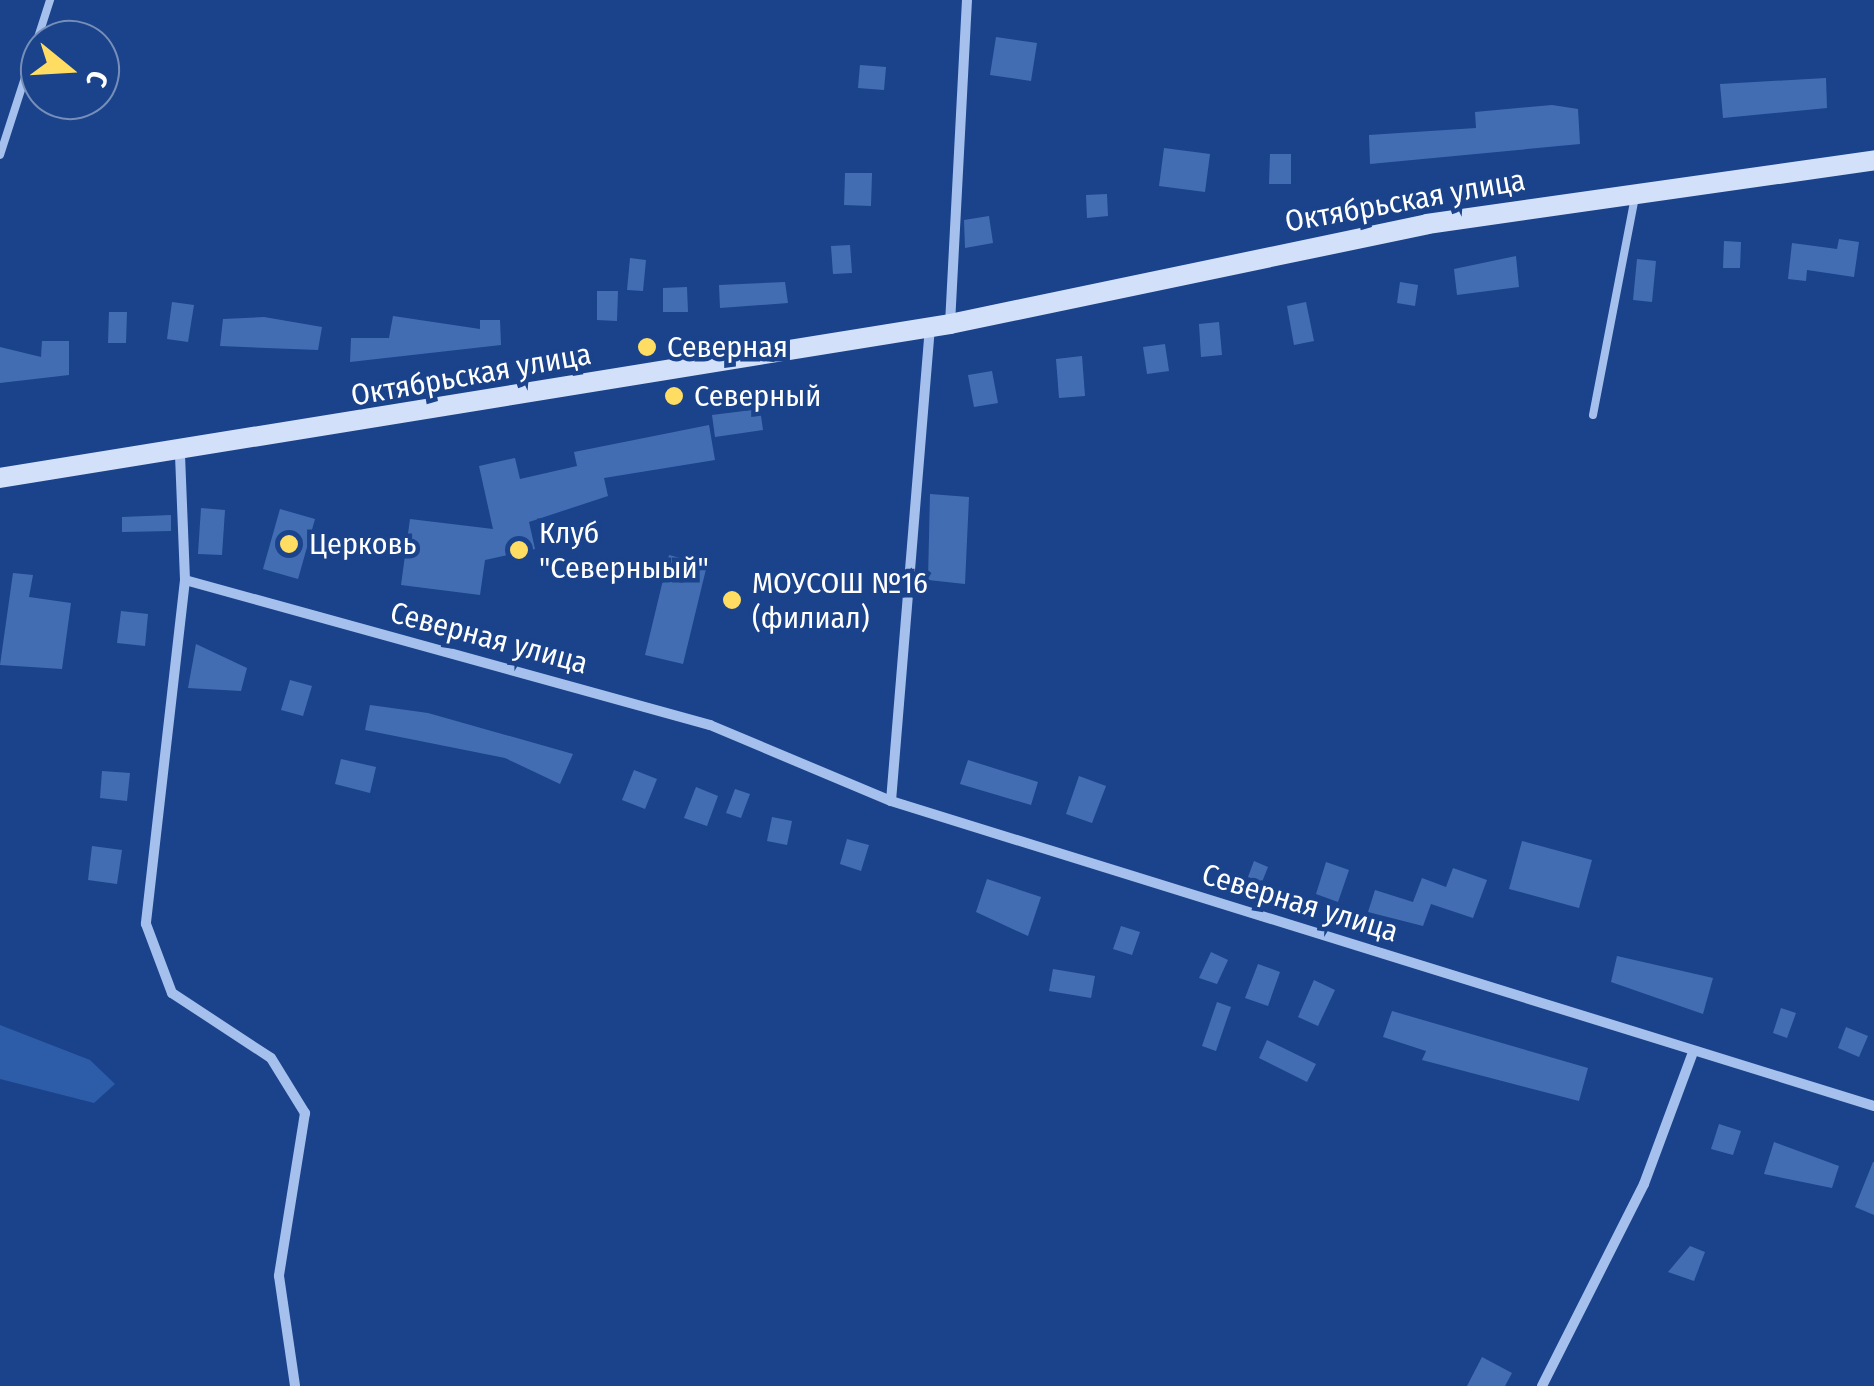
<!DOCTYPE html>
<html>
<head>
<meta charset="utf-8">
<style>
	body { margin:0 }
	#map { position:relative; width:1874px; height:1386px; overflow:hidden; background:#1a438b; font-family:"Fira Sans Condensed",sans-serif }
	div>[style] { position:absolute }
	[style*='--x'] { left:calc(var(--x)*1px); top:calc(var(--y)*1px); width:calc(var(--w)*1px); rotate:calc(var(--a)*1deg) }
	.green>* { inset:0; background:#2d5ca9 }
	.building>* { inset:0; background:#436db3 }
	.lane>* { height:8px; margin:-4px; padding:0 4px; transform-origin:4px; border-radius:4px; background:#a5c0ed }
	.street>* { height:10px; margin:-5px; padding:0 5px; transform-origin:5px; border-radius:5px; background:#a5c0ed }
	.secondary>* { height:20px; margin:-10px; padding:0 10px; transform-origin:10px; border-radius:10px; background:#d2e0f9 }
	.dots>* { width:28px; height:28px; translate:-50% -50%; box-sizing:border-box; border:5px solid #1a438b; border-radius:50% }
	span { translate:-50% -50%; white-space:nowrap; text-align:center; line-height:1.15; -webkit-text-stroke:9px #1a438b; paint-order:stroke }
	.street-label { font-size:30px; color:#fff }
	.poi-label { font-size:30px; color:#fff }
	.left { translate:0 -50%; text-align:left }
	.north { position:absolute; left:20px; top:20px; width:100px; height:100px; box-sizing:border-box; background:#1a438b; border:2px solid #768eb9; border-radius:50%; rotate:108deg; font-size:28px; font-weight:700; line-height:40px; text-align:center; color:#fff }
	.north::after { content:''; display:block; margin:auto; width:35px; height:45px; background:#ffdd62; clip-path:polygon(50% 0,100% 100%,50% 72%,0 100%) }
</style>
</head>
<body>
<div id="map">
	<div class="green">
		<i style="clip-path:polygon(0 1025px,90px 1060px,115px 1084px,94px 1103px,0 1079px)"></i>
	</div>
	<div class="building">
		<i style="clip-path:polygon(996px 37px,1037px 43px,1031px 81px,990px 75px)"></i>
		<i style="clip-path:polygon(860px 65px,886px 67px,884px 90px,858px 88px)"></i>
		<i style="clip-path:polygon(1826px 78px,1827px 108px,1723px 118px,1720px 84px)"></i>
		<i style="clip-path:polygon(1552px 105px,1578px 109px,1580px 144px,1370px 164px,1369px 135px,1476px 128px,1475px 112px)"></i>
		<i style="clip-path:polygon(1164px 148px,1210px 154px,1205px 192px,1159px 186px)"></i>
		<i style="clip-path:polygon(1270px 154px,1291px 154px,1291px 184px,1269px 184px)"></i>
		<i style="clip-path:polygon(845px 173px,872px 173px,871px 206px,844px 205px)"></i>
		<i style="clip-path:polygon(1107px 194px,1108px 216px,1087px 218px,1086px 195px)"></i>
		<i style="clip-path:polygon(989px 216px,993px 243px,965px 248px,964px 220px)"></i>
		<i style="clip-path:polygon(1839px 239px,1859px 242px,1854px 277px,1807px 270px,1806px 281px,1788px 279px,1792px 243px,1837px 249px)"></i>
		<i style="clip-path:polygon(1724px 241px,1741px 242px,1740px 268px,1723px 268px)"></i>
		<i style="clip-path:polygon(850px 245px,852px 273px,833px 274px,831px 246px)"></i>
		<i style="clip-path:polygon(1516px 256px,1519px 287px,1457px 295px,1454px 269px)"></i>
		<i style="clip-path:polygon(630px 258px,646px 260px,643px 291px,627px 290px)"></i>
		<i style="clip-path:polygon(1637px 259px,1656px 261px,1652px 302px,1633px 300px)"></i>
		<i style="clip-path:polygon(785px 282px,788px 303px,720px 308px,719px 285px)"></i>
		<i style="clip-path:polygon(1400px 282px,1418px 285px,1415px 306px,1397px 303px)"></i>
		<i style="clip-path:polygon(687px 287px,688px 312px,663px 312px,663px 288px)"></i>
		<i style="clip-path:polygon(597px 291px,618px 291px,617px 321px,597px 320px)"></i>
		<i style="clip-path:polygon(172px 302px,194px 305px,188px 342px,167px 339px)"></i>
		<i style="clip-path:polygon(1306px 302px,1314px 341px,1294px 345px,1287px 306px)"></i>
		<i style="clip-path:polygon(109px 312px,127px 312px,126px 343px,108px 343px)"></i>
		<i style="clip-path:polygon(393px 316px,480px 329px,480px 320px,500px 320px,501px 345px,350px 362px,351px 338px,389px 338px)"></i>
		<i style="clip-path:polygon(264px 317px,322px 327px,318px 350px,220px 346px,223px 319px)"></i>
		<i style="clip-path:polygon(1219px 322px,1222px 355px,1201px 357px,1199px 324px)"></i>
		<i style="clip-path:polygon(42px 341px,69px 341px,69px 375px,0 383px,0 347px,41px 357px)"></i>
		<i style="clip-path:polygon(1165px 344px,1169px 371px,1147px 374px,1143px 347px)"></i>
		<i style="clip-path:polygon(1082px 356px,1085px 396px,1059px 398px,1056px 359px)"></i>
		<i style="clip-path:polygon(992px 371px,998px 403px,974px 407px,968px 375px)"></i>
		<i style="clip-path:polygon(760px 409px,763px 430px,715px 437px,712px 415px)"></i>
		<i style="clip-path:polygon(709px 425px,715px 460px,604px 478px,608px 496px,529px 522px,535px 549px,485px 560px,480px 595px,401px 585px,410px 519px,493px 529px,479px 466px,515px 458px,520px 479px,577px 466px,574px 452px)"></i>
		<i style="clip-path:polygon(930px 494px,969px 497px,965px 584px,928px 580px)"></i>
		<i style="clip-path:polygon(201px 508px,225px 510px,222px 555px,198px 554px)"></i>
		<i style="clip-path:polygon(280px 509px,315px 519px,298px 579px,263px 569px)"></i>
		<i style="clip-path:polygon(171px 515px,171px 531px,122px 532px,122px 517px)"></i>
		<i style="clip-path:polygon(669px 555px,707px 565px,683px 664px,645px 655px)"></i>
		<i style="clip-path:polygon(13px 573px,33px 575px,29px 597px,71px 603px,62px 669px,0 665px)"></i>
		<i style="clip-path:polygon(121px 611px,148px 614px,145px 646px,117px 643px)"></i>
		<i style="clip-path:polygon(196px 644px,247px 668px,241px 691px,188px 688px)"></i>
		<i style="clip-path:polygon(290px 680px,312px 686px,303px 716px,281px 710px)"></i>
		<i style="clip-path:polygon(370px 705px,428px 713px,573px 754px,560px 784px,505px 758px,365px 730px)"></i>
		<i style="clip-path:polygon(341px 759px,376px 767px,370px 793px,335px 784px)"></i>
		<i style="clip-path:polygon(968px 760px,1038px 782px,1031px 805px,960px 784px)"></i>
		<i style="clip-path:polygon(634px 770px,657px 779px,645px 809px,622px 800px)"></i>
		<i style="clip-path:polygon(102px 771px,130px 773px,127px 801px,100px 798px)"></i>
		<i style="clip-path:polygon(1079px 776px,1106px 786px,1092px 823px,1066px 814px)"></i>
		<i style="clip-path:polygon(696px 787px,718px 796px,707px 826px,684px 818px)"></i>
		<i style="clip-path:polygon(735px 789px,750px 794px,741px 818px,726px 813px)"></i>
		<i style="clip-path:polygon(772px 817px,792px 821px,787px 845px,767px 841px)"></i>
		<i style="clip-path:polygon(847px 839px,869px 845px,861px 871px,840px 864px)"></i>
		<i style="clip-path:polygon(1522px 841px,1592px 860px,1579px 908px,1509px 889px)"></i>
		<i style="clip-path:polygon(92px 846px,122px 850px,117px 884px,88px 880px)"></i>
		<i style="clip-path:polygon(1254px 861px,1268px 867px,1262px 882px,1248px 877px)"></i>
		<i style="clip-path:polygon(1326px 862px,1349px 870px,1338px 902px,1316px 894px)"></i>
		<i style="clip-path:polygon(1453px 868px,1487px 880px,1473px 918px,1431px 904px,1423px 926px,1368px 912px,1375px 890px,1413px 902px,1422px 878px,1446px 887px)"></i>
		<i style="clip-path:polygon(987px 879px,1041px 897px,1028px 936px,976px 912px)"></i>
		<i style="clip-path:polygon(1121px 926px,1140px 932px,1132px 955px,1113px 949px)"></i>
		<i style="clip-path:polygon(1211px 952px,1228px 960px,1217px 984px,1199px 978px)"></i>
		<i style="clip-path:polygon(1617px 956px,1713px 978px,1703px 1014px,1611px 982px)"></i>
		<i style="clip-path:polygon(1258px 964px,1280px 972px,1268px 1006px,1245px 998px)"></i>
		<i style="clip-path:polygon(1053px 969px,1095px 976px,1091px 998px,1049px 991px)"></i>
		<i style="clip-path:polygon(1314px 980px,1335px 990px,1318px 1026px,1298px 1017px)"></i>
		<i style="clip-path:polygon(1217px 1002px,1231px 1007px,1216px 1051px,1202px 1046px)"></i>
		<i style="clip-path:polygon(1781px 1008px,1796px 1013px,1787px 1038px,1773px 1033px)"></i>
		<i style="clip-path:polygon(1392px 1011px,1588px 1068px,1579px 1101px,1422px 1060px,1426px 1051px,1383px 1037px)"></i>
		<i style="clip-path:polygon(1846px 1027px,1868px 1036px,1859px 1057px,1838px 1048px)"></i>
		<i style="clip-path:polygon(1267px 1040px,1316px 1064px,1307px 1082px,1259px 1058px)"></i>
		<i style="clip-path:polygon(1719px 1124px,1741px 1131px,1733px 1155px,1711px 1149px)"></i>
		<i style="clip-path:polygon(1774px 1142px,1839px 1166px,1832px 1188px,1764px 1174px)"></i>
		<i style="clip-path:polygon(1873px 1162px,1874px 1162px,1874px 1215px,1855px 1207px)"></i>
		<i style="clip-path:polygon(1690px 1246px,1705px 1252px,1694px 1281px,1668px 1272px)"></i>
		<i style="clip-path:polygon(1482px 1357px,1512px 1373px,1505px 1386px,1467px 1386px)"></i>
	</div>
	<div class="lane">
		<i style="--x:0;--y:155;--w:163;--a:-72.1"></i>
		<i style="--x:1593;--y:415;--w:223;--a:-79.1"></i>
	</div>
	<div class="street">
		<i style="--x:950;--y:324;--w:324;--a:-87"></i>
		<i style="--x:180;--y:455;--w:125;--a:87.7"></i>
		<i style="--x:185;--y:580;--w:545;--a:15.44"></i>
		<i style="--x:710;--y:725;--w:196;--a:22.8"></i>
		<i style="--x:891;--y:801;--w:1029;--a:17.24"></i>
		<i style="--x:185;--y:580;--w:346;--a:96.5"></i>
		<i style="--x:146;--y:924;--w:74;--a:69.4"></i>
		<i style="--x:172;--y:993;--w:118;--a:33.3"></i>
		<i style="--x:271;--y:1058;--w:65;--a:58.3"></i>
		<i style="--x:305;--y:1113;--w:165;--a:99.1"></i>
		<i style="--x:279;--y:1276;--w:111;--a:81.7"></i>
		<i style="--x:891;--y:801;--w:474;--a:-85.3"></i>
		<i style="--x:1542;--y:1386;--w:226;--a:-63.2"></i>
		<i style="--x:1644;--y:1184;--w:141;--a:-69.6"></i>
	</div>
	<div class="secondary">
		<i style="--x:0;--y:478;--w:962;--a:-9.21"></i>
		<i style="--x:950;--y:324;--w:487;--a:-11.8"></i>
		<i style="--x:1427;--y:224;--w:452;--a:-8.1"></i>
	</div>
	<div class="dots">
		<i style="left:647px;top:347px;background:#ffdd62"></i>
		<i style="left:674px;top:396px;background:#ffdd62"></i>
		<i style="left:289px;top:544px;background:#ffdd62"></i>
		<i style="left:519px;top:550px;background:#ffdd62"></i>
		<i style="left:732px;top:600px;background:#ffdd62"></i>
	</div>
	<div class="street-label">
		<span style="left:1405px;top:201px;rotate:-10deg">Октябрьская улица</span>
		<span style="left:471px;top:375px;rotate:-10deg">Октябрьская улица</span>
		<span style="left:489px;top:638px;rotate:15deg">Северная улица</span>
		<span style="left:1300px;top:903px;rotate:17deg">Северная улица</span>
	</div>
	<div class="poi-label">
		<span class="left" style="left:667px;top:347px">Северная</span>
		<span class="left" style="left:694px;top:396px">Северный</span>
		<span class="left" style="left:539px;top:550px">Клуб<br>"Северныый"</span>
		<span class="left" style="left:309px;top:544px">Церковь</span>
		<span class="left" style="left:752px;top:600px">МОУСОШ №16<br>(филиал)</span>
	</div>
	<div class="north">С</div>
</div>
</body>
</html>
